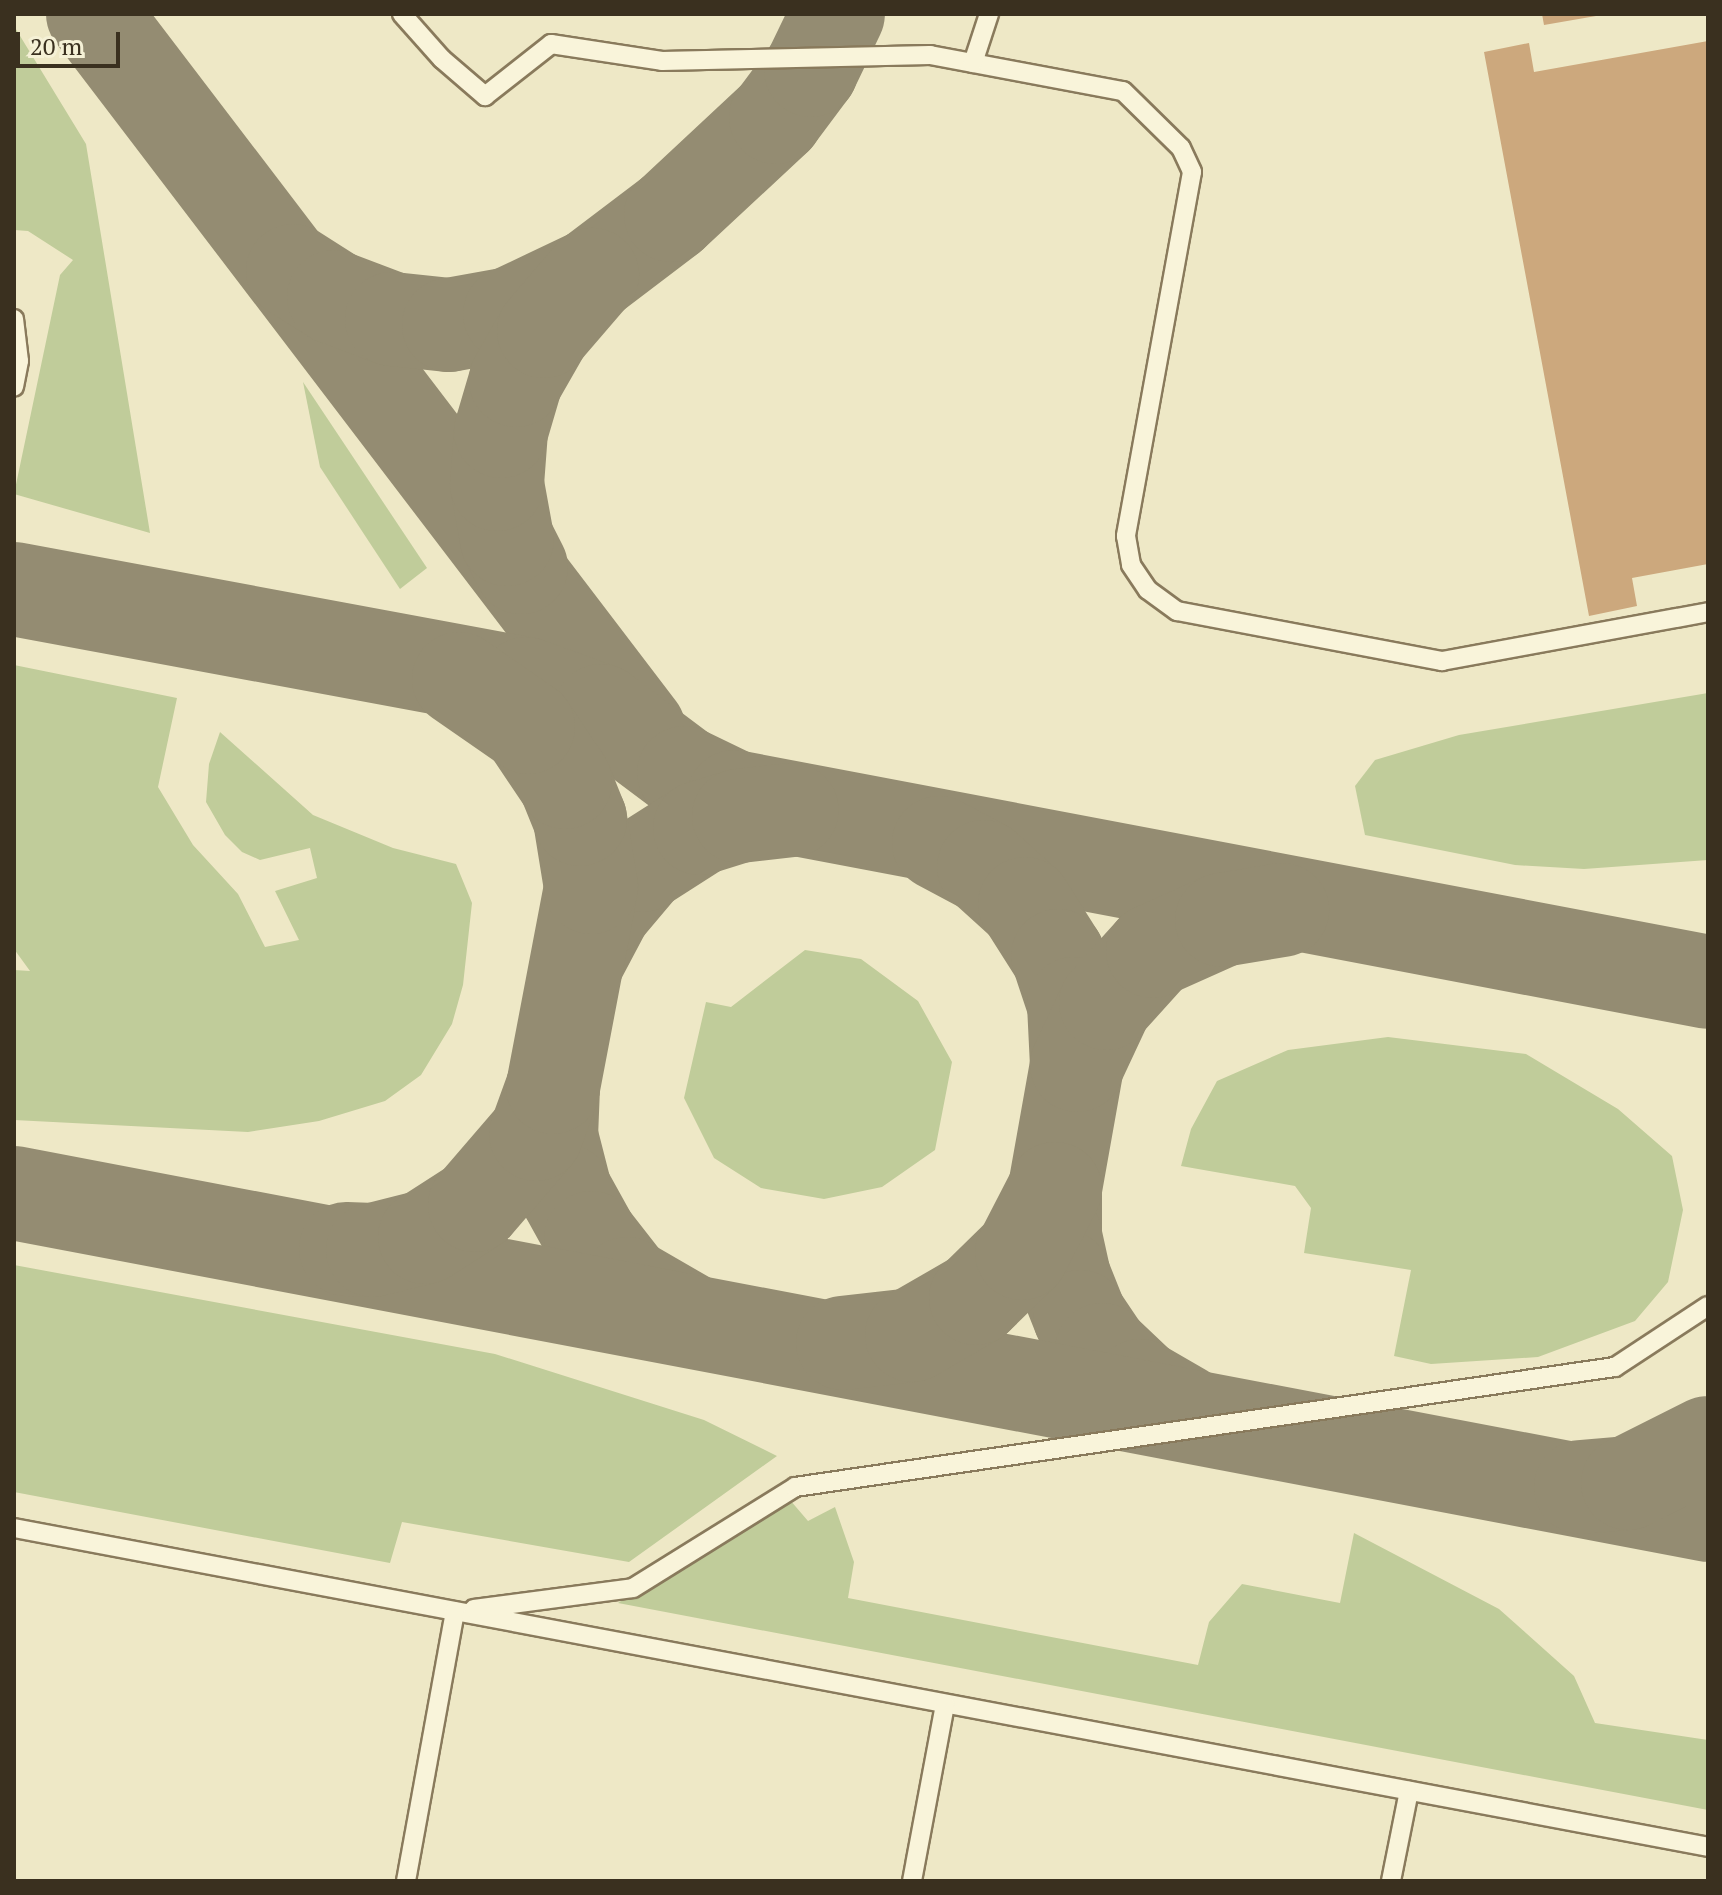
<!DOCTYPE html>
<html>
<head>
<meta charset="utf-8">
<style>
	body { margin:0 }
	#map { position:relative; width:1722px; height:1895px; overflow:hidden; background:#eee8c6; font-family:"PT Serif",serif }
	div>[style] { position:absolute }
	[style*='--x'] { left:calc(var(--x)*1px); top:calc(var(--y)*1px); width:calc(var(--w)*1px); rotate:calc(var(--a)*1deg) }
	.green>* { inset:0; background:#c0cc9a }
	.taxiway>* { height:94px; margin:-47px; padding:0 47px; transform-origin:47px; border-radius:47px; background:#948c72 }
	.building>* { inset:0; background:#cca87d }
	.roads { filter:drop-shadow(2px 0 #897a5c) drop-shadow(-2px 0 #897a5c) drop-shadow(0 2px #897a5c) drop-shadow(0 -2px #897a5c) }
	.service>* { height:18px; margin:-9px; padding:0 9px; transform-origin:9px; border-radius:9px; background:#f9f4da }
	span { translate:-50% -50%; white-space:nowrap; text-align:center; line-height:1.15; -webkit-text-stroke:6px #f5f1d6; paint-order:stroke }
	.frame { position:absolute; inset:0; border:16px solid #3a301f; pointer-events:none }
	.scale { position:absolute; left:16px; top:32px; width:104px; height:36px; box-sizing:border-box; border:4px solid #3a301f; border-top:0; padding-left:10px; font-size:24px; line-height:28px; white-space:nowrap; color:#3a301f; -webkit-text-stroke:6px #f5f1d6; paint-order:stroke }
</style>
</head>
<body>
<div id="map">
	<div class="green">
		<i style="clip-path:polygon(14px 26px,86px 144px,150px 533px,14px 494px,60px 275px,73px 260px,28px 231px,14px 230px)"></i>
		<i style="clip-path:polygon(303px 382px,427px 568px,400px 589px,320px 467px)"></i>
		<i style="clip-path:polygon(14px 665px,177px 698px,158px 787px,193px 845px,238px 894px,265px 947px,299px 940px,275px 891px,317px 878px,310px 848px,260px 860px,242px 852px,225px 835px,206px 802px,209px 764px,220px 732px,313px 815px,393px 848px,456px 864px,472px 903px,463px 985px,452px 1024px,421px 1075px,385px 1101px,319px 1121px,248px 1132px,14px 1120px,14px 970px,30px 971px,14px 949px)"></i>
		<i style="clip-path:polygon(1708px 693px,1708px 860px,1584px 869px,1515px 865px,1365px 835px,1355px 786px,1375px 760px,1459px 735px)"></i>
		<i style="clip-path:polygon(805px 950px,861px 959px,918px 1001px,952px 1062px,935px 1150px,882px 1187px,824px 1199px,761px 1188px,714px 1158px,684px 1098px,706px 1002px,731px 1007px)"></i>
		<i style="clip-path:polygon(1388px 1037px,1526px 1054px,1618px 1109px,1672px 1156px,1683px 1210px,1668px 1282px,1635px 1321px,1538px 1357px,1431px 1364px,1394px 1356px,1411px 1270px,1304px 1253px,1311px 1208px,1295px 1186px,1181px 1166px,1191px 1129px,1217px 1081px,1288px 1050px)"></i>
		<i style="clip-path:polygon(14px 1265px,495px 1354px,704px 1420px,777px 1456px,629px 1562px,402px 1522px,390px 1563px,14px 1492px)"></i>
		<i style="clip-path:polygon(784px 1493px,808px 1521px,835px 1507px,854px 1562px,848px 1598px,1198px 1665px,1209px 1622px,1242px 1584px,1340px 1603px,1354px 1533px,1499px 1609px,1574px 1676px,1595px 1723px,1708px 1740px,1708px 1810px,618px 1603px)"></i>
	</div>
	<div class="taxiway">
		<i style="--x:93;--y:14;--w:900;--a:52.67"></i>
		<i style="--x:293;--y:271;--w:49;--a:32.4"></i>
		<i style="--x:334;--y:297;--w:62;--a:20.8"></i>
		<i style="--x:392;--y:319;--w:57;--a:6"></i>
		<i style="--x:449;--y:325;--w:62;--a:-10.2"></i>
		<i style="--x:510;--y:314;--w:91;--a:-25.4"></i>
		<i style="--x:592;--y:275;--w:99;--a:-37.2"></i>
		<i style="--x:671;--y:215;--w:144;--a:-43"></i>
		<i style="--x:776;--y:117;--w:59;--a:-53.3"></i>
		<i style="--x:811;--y:70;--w:62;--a:-64.3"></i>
		<i style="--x:521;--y:567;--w:31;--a:-117"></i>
		<i style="--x:507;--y:539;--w:56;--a:-100.3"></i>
		<i style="--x:497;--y:484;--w:53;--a:-85.7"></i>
		<i style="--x:501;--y:431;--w:53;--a:-73.6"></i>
		<i style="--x:516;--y:380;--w:56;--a:-60.3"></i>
		<i style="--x:544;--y:331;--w:74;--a:-49.4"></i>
		<i style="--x:14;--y:589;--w:521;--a:10.51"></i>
		<i style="--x:526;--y:684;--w:80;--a:19.8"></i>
		<i style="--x:601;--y:711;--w:104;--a:36.8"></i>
		<i style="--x:684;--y:773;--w:55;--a:25.6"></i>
		<i style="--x:734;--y:797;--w:991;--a:10.75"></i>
		<i style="--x:939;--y:843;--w:51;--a:28.1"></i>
		<i style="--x:984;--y:867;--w:55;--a:42.1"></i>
		<i style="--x:1025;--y:904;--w:62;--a:57.6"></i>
		<i style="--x:1058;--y:956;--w:51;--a:71.6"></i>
		<i style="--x:1074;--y:1004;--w:61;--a:87.2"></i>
		<i style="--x:1077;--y:1065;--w:126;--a:100.1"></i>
		<i style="--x:1055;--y:1189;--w:47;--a:90"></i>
		<i style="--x:1055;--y:1236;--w:42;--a:77.6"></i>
		<i style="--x:1064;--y:1277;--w:43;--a:68.2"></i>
		<i style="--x:1080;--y:1317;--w:40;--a:56"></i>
		<i style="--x:1102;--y:1350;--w:52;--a:43.5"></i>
		<i style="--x:1140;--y:1386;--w:50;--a:30.2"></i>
		<i style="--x:578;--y:960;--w:58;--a:-62.1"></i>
		<i style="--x:605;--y:909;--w:57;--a:-49.9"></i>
		<i style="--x:642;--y:865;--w:69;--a:-32.5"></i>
		<i style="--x:700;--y:828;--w:41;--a:-17.1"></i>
		<i style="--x:739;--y:816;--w:53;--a:-6.5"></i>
		<i style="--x:1077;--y:1065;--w:68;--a:-64.9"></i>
		<i style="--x:1106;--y:1003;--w:70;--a:-47.9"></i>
		<i style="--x:1153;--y:951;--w:76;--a:-24.2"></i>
		<i style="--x:1222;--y:920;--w:61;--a:-9.5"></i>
		<i style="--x:553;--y:1087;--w:49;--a:92.3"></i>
		<i style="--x:551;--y:1136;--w:57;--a:75.7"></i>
		<i style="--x:565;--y:1191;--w:54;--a:61"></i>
		<i style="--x:591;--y:1238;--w:58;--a:52"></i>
		<i style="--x:627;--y:1284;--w:68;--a:30"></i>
		<i style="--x:14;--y:1193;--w:1724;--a:10.76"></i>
		<i style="--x:346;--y:1249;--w:27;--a:2"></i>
		<i style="--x:373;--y:1250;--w:54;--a:-14"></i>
		<i style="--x:425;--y:1237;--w:59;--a:-32.6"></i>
		<i style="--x:475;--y:1205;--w:94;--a:-49.3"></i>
		<i style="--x:536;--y:1134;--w:50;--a:-70.1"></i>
		<i style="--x:553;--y:1087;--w:204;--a:-79.2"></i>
		<i style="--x:591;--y:887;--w:69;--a:-99.2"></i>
		<i style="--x:580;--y:819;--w:40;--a:-112"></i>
		<i style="--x:565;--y:782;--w:66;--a:-123.9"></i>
		<i style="--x:528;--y:727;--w:84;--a:-145.2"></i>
		<i style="--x:843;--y:1343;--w:69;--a:-6.6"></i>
		<i style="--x:912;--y:1335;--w:74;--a:-30"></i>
		<i style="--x:976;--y:1298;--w:64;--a:-44.4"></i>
		<i style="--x:1022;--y:1253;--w:72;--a:-62.7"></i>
		<i style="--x:1581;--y:1487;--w:47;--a:-4.9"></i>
		<i style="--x:1628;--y:1483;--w:89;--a:-26.6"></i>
	</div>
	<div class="building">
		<i style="clip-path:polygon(1542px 14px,1596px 14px,1596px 16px,1544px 25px)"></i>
		<i style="clip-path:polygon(1708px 41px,1708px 564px,1632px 578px,1637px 606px,1589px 616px,1484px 52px,1529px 43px,1534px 72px)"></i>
	</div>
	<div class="roads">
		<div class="service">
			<i style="--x:402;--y:14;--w:60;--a:48.4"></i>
			<i style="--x:442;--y:59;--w:57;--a:40.7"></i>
			<i style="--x:485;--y:96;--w:84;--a:-38.2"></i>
			<i style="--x:551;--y:44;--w:112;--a:8.7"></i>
			<i style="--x:662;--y:61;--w:268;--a:-1.3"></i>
			<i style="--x:930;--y:55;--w:196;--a:10.6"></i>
			<i style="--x:1123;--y:91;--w:81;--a:44.5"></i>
			<i style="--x:1181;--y:148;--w:26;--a:65"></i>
			<i style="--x:1192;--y:172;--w:370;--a:100.3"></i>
			<i style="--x:1126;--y:536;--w:29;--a:80"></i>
			<i style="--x:1131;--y:565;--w:30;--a:56"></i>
			<i style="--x:1148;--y:590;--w:36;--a:36"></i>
			<i style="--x:1177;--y:611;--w:270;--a:10.7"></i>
			<i style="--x:1442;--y:661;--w:270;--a:-10.4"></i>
			<i style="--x:973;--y:63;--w:52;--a:-71.9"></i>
			<i style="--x:14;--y:319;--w:42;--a:83.2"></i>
			<i style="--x:19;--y:361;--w:26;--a:101"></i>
			<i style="--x:14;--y:1528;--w:1724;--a:10.66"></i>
			<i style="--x:474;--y:1609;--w:160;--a:-7.5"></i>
			<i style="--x:633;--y:1588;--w:191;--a:-31.9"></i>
			<i style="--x:795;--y:1487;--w:829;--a:-8.33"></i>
			<i style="--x:1615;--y:1367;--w:111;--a:-33.3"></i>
			<i style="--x:406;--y:1881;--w:274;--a:-79.7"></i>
			<i style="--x:912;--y:1881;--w:180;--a:-79.4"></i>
			<i style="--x:1391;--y:1881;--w:92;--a:-78.7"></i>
		</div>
	</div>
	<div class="frame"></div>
	<div class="scale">20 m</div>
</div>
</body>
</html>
